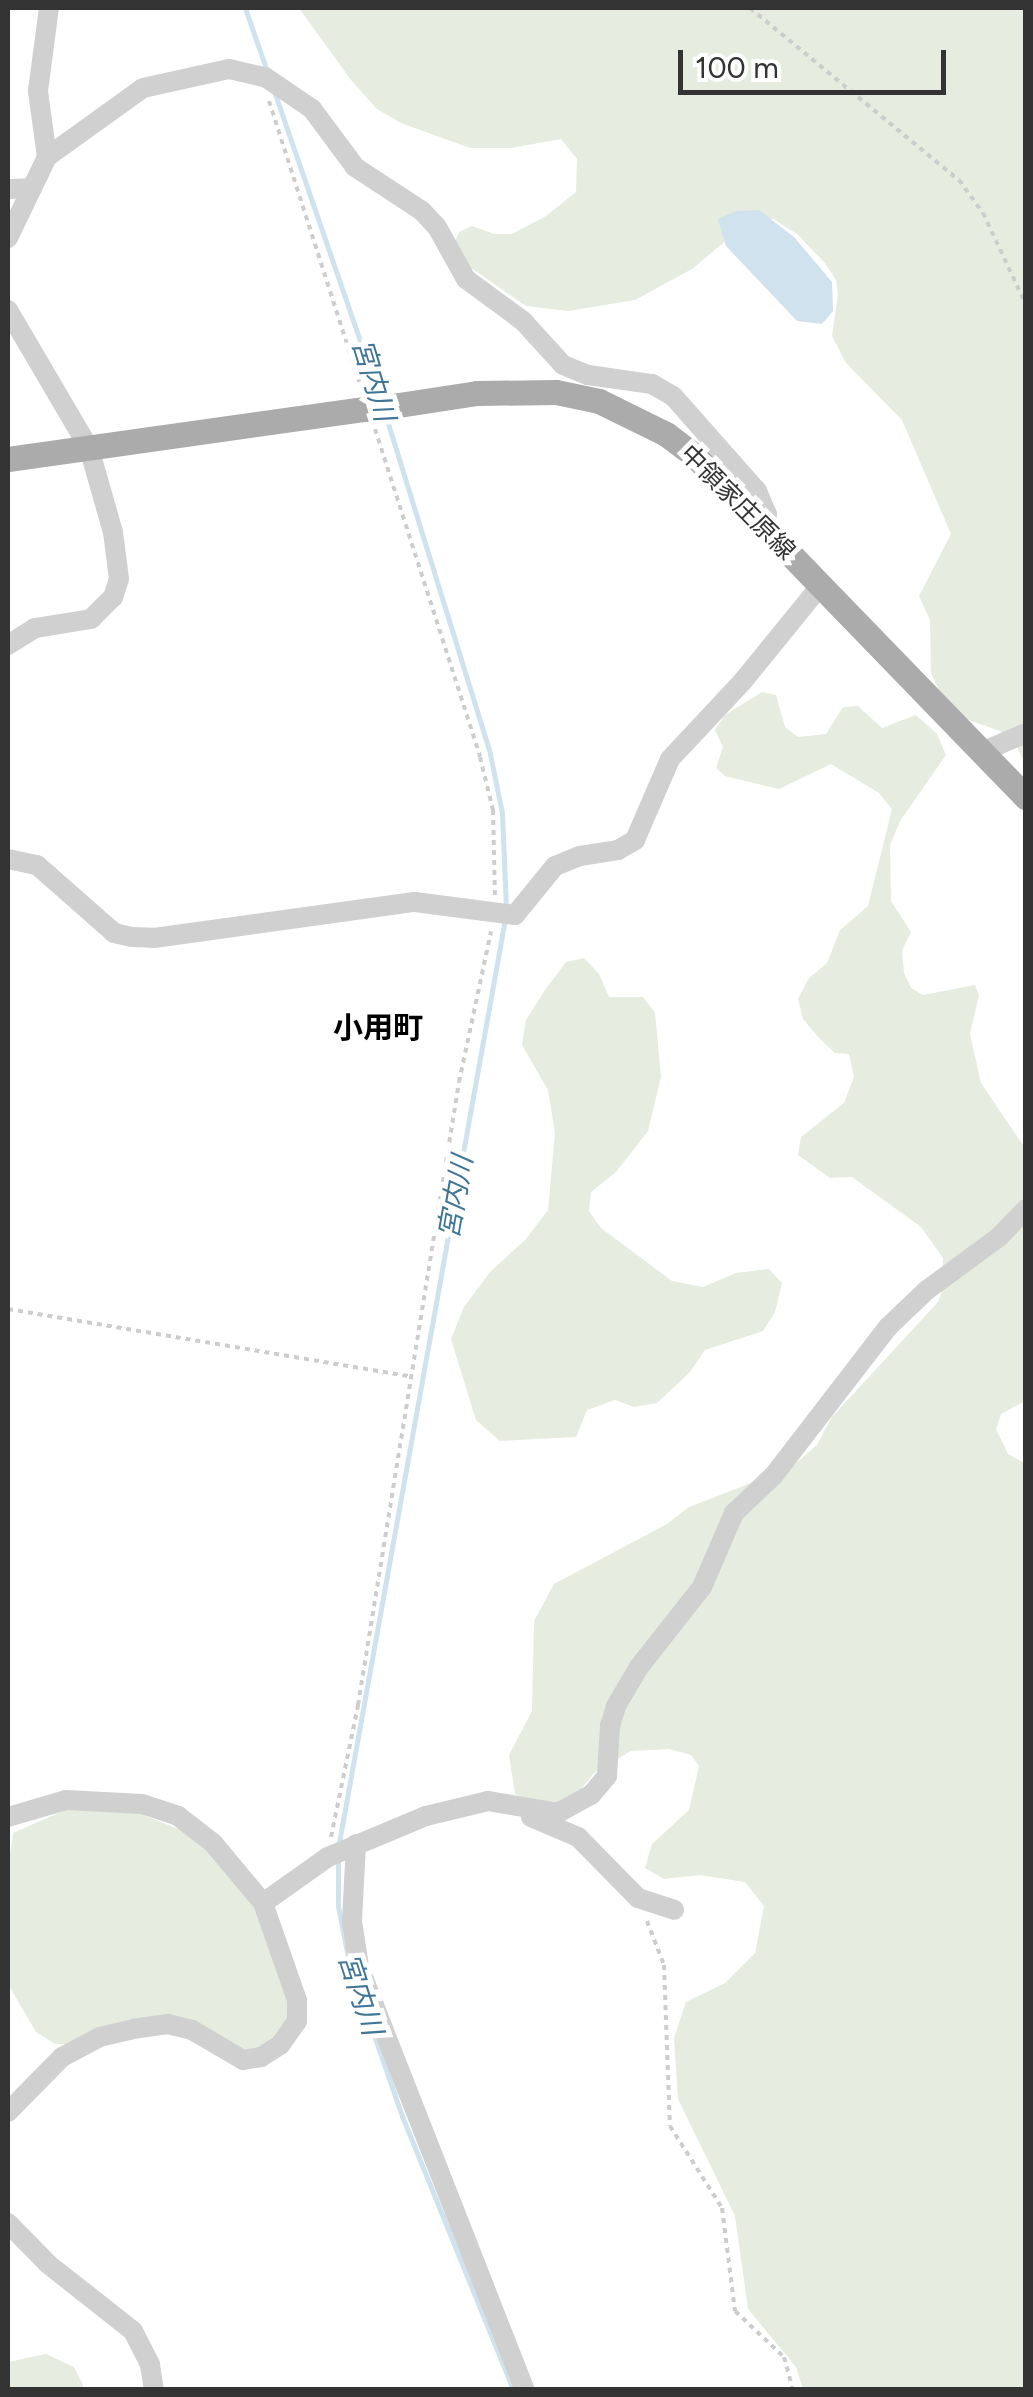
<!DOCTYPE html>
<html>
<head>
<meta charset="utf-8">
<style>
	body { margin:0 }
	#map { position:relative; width:1033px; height:2397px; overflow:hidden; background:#fff; font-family:Figtree,"Noto Sans JP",sans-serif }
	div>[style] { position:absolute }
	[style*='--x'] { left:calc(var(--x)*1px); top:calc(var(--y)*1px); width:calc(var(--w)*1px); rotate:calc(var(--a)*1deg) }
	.green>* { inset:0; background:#e6ecdf }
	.water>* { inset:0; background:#cfe2ee }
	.stream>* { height:5px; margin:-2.5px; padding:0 2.5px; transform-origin:2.5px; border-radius:2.5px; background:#cfe2ee }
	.path>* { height:4px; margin-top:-2px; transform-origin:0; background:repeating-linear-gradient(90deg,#cdcdcd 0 5px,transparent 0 10px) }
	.minor>* { height:20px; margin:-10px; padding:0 10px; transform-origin:10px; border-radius:10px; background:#d0d0d0 }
	.major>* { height:25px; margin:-12.5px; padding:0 12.5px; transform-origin:12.5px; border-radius:12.5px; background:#ababab }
	.major-bridge>* { height:25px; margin:-12.5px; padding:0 12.5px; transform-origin:12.5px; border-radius:12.5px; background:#ababab }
	span { translate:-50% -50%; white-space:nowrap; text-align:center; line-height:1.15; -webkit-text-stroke:10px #fff; paint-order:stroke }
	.street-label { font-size:25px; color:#333 }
	.water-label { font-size:28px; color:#3f7597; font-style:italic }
	.quarter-label { font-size:30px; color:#000; font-weight:700 }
	.frame { position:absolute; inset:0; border:10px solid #333; pointer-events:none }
	.scale { position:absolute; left:678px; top:50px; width:268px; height:45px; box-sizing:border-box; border:5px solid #333; border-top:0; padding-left:12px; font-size:30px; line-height:35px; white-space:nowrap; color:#333; -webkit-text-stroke:8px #fff; paint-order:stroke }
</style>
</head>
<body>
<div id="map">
	<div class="green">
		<i style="clip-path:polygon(299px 8px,1025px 8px,1025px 764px,1018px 749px,1000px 731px,966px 719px,944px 701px,931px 673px,930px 620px,919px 596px,951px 534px,902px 420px,846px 363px,832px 336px,838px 294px,836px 280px,824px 262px,797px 234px,773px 219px,740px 229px,692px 269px,635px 300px,568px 311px,526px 306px,467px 265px,455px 241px,459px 232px,472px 226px,494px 234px,512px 234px,546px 216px,576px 192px,577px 159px,561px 139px,511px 148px,470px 148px,401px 123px,377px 109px,351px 80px)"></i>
		<i style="clip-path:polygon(762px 692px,776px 695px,785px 727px,798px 737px,826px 734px,843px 707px,858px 706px,882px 728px,916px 715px,937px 734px,946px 755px,900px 821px,890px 845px,891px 901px,911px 932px,902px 950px,904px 973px,911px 988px,923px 995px,975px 985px,979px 995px,970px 1034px,981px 1083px,1025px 1148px,1025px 1401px,1001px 1414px,996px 1429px,1008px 1454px,1026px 1464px,1025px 2389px,803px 2389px,796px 2367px,748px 2309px,735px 2216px,678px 2099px,674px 2038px,686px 2002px,725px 1983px,755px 1953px,764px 1906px,745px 1882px,700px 1875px,664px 1879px,645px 1868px,652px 1844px,689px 1810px,699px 1766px,691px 1755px,669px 1749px,631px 1751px,594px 1773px,575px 1797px,540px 1810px,515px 1794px,509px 1755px,532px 1711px,534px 1621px,554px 1584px,667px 1524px,689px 1507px,790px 1468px,817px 1445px,831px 1418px,938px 1302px,943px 1289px,943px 1258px,921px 1227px,852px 1177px,830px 1178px,798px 1155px,801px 1137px,844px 1103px,854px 1077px,849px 1054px,835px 1053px,819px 1038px,803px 1019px,798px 999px,809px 978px,827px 963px,840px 930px,868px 906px,892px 809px,879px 793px,831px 764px,779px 789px,725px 776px,716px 768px,723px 747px,715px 730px,725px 715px)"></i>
		<i style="clip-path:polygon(584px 958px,599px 974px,609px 997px,643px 997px,655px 1013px,661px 1077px,648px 1131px,616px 1172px,591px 1192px,589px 1211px,601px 1228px,672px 1281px,703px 1287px,736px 1273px,769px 1269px,782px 1283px,775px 1312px,763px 1331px,705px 1350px,690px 1372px,657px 1403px,634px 1407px,615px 1400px,587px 1410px,576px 1437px,500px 1441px,476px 1420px,451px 1339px,464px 1307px,491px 1271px,526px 1239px,548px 1210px,555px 1133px,548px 1090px,522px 1045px,526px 1020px,545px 990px,566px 962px)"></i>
		<i style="clip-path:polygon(70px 1808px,134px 1811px,195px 1836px,259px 1912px,290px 2002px,289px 2022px,281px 2038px,252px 2052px,235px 2050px,189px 2021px,75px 2044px,55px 2044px,36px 2032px,8px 1984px,8px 1870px,13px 1833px)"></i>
		<i style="clip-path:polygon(46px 2354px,74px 2367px,83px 2385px,81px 2389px,8px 2389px,8px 2362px)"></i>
	</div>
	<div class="water">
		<i style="clip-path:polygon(759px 210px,794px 237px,832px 282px,833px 311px,822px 324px,797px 321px,726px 246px,718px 219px,737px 211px)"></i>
	</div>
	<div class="stream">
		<i style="--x:245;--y:8;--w:67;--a:70.8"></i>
		<i style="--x:274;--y:91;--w:329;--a:71"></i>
		<i style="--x:386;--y:417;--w:353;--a:72.8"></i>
		<i style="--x:490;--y:754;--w:60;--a:78.5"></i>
		<i style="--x:502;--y:813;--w:95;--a:87.6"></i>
		<i style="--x:338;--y:1848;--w:944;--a:-79.81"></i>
		<i style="--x:338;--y:1859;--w:47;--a:90"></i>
		<i style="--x:338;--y:1906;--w:57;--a:78.9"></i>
		<i style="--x:367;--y:2015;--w:107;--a:70.9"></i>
		<i style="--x:402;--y:2116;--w:296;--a:67.9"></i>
	</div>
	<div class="path">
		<i style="--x:750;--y:8;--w:271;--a:39.5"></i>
		<i style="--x:959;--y:180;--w:41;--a:54"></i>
		<i style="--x:983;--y:213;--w:102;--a:64.9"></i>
		<i style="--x:269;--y:101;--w:300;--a:72.2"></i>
		<i style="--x:375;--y:429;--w:344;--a:72.2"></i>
		<i style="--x:480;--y:757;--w:55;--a:76.2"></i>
		<i style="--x:493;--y:810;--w:87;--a:88.7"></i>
		<i style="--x:8;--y:1309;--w:407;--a:9.5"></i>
		<i style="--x:331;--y:1837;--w:135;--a:-78.4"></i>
		<i style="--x:358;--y:1705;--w:631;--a:-80.79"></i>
		<i style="--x:459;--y:1082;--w:154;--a:-78"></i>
		<i style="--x:647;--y:1921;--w:47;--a:68.9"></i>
		<i style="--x:664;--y:1965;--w:161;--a:87.9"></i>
		<i style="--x:670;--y:2126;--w:97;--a:57.6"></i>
		<i style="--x:722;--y:2208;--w:104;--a:82.8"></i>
		<i style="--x:735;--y:2311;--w:67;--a:43.2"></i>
		<i style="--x:784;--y:2357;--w:34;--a:75"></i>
	</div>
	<div class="minor">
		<i style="--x:47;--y:157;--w:67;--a:-97.8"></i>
		<i style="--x:38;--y:91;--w:84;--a:-82.5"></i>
		<i style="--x:8;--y:189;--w:24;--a:-2"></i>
		<i style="--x:8;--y:238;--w:90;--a:-64.3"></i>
		<i style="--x:47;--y:157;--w:118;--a:-35.7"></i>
		<i style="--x:143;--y:88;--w:88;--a:-12.5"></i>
		<i style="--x:229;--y:69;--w:37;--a:13"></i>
		<i style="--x:265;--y:77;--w:57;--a:34.2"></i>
		<i style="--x:312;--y:109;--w:72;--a:53.4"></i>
		<i style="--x:355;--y:167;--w:80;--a:33.3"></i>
		<i style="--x:422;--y:211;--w:22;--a:47"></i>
		<i style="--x:437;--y:227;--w:60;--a:60.9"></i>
		<i style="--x:466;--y:279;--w:71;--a:36.4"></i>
		<i style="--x:523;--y:321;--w:59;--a:47.7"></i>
		<i style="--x:563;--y:365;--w:27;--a:22"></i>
		<i style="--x:588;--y:375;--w:65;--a:8"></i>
		<i style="--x:652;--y:384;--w:24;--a:30"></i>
		<i style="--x:673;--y:396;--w:127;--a:48.5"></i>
		<i style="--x:757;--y:491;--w:25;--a:67"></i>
		<i style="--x:767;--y:514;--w:12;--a:114"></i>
		<i style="--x:8;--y:310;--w:160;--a:59.6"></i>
		<i style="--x:89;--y:448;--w:87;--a:74.1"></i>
		<i style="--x:113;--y:532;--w:47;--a:82.7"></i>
		<i style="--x:119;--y:579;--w:19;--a:108"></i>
		<i style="--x:113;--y:597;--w:31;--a:135"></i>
		<i style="--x:91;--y:619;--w:57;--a:170.9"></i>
		<i style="--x:35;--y:628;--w:32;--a:148"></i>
		<i style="--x:982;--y:752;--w:48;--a:-23.4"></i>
		<i style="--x:8;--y:859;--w:30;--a:12"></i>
		<i style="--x:37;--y:865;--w:103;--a:41.4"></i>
		<i style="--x:114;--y:933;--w:17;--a:13"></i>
		<i style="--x:131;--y:937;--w:23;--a:2"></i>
		<i style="--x:154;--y:938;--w:263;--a:-7.9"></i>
		<i style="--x:415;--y:902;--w:101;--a:7.4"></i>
		<i style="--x:515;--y:915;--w:63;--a:-50.8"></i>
		<i style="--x:555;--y:866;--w:27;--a:-22"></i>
		<i style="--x:580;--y:856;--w:38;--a:-9"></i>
		<i style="--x:618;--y:850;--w:20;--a:-30"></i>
		<i style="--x:635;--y:840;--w:88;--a:-66.6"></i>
		<i style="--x:670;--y:759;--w:107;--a:-46.9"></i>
		<i style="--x:743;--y:681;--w:124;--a:-50.9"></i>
		<i style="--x:8;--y:1817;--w:60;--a:-16.3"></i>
		<i style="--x:66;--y:1800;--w:76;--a:3"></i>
		<i style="--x:142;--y:1804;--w:38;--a:18"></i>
		<i style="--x:178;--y:1816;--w:44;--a:37.6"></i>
		<i style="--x:213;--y:1843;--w:78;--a:50.2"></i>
		<i style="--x:263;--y:1903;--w:103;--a:70.7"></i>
		<i style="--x:297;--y:2000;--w:21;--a:90"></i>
		<i style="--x:297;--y:2021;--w:29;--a:125"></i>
		<i style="--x:280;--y:2045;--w:22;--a:148"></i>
		<i style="--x:261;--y:2057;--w:18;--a:171"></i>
		<i style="--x:243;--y:2060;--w:59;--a:-149.5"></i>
		<i style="--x:192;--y:2030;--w:25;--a:-166"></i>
		<i style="--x:168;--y:2024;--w:34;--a:172"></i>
		<i style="--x:134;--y:2029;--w:35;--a:167"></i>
		<i style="--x:100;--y:2037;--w:43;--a:152.2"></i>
		<i style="--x:62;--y:2057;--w:77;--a:134.5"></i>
		<i style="--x:531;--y:1817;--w:51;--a:23.1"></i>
		<i style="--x:578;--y:1837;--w:86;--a:45.5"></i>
		<i style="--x:638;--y:1898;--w:38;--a:18"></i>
		<i style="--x:356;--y:1844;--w:77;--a:93"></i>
		<i style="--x:352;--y:1921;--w:47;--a:81.3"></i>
		<i style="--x:359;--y:1967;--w:454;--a:68.6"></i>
		<i style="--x:263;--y:1903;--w:80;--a:-35.3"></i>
		<i style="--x:328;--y:1857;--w:106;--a:-22.7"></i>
		<i style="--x:426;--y:1816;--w:64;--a:-13.6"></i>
		<i style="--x:488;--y:1801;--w:71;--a:9.7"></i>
		<i style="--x:558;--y:1813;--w:38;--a:-29"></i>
		<i style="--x:591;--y:1795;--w:25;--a:-50"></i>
		<i style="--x:607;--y:1776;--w:50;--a:-86.6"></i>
		<i style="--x:610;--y:1726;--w:21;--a:-73"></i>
		<i style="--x:616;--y:1706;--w:45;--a:-59.5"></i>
		<i style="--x:639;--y:1667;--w:102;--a:-51.8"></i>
		<i style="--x:702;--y:1587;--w:81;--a:-66.6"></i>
		<i style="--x:734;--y:1513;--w:55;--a:-43.5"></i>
		<i style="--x:774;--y:1475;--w:187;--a:-52.4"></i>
		<i style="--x:888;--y:1327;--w:54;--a:-43.5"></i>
		<i style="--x:927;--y:1290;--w:89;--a:-36.4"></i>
		<i style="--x:999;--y:1237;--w:39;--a:-46"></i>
		<i style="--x:8;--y:2223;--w:57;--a:45.7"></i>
		<i style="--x:48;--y:2264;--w:108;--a:38.2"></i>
		<i style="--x:133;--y:2331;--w:38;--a:63"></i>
		<i style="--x:150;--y:2365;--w:25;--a:81"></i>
	</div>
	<div class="major">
		<i style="--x:392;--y:406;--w:86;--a:-8.7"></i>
		<i style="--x:477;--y:393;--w:79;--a:-0.7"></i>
		<i style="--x:556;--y:392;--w:44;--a:11.8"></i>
		<i style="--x:599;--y:401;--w:75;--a:26.2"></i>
		<i style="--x:666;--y:434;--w:38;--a:37"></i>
		<i style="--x:696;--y:457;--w:474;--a:45.9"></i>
		<i style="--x:8;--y:459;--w:360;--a:-8"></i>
	</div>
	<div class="major-bridge">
		<i style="--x:365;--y:409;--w:27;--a:-6"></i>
	</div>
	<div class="street-label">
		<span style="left:738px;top:502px;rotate:45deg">中領家庄原線</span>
	</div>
	<div class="water-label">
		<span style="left:374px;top:380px;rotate:73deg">宮内川</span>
		<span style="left:455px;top:1197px;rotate:-80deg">宮内川</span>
		<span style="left:361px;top:1994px;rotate:72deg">宮内川</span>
	</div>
	<div class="quarter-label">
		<span style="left:378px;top:1028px">小用町</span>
	</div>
	<div class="frame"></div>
	<div class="scale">100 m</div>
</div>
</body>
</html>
